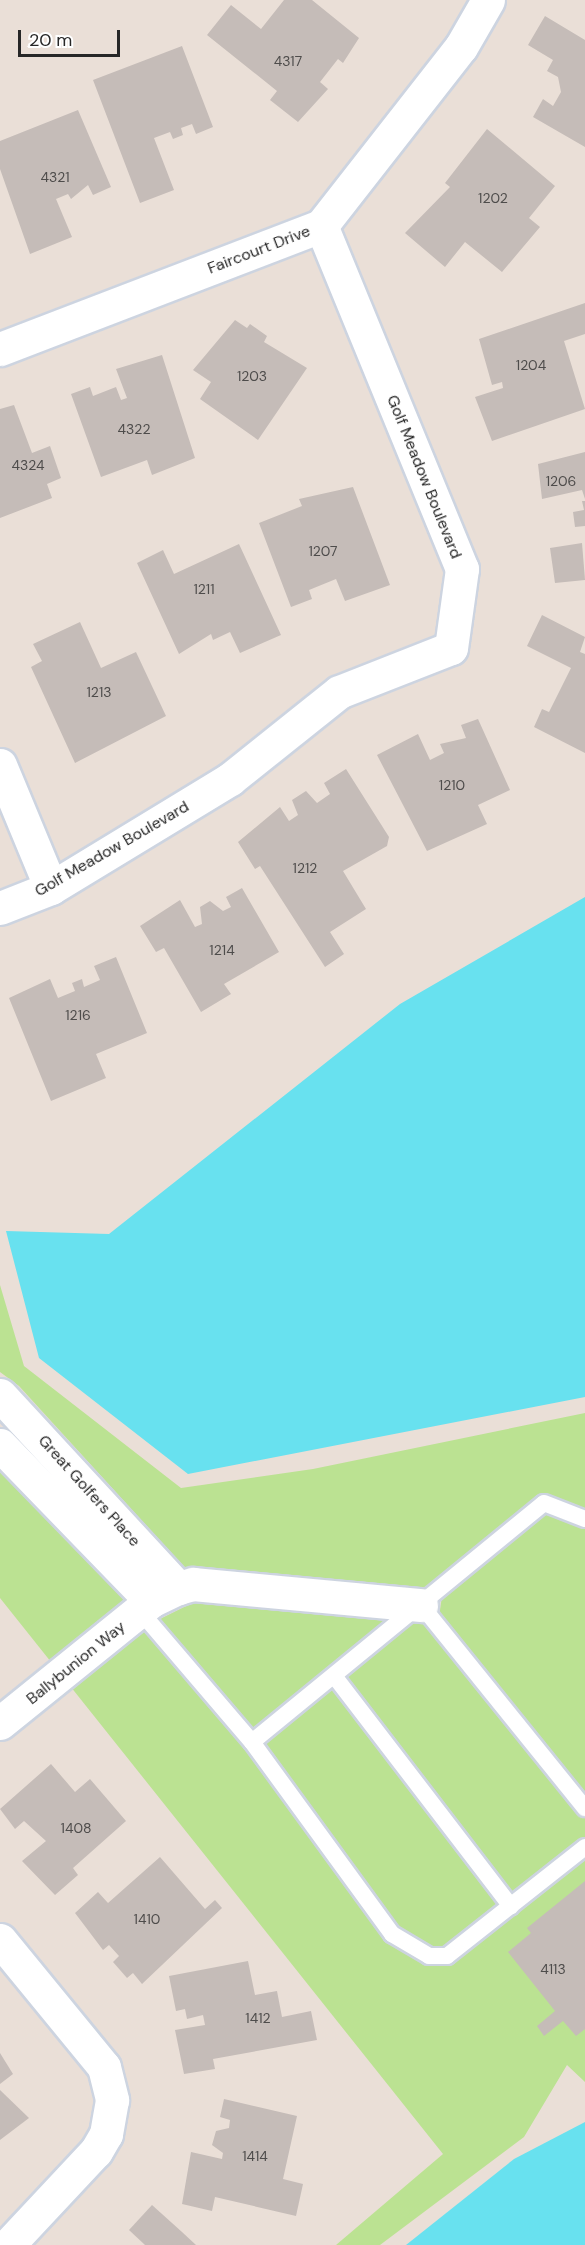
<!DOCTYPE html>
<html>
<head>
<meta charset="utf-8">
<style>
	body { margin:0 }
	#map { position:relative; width:585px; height:2245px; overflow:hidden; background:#eadfd7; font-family:"DM Sans",sans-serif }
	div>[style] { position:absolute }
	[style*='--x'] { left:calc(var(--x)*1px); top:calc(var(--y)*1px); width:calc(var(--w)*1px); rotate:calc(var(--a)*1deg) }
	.green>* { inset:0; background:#bbe292 }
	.water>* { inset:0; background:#68e1ef }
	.building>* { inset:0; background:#c5bcb8 }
	.roads { filter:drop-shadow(2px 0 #cdd4e0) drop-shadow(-2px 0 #cdd4e0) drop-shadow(0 2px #cdd4e0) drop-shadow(0 -2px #cdd4e0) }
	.lane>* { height:16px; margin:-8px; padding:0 8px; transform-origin:8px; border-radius:8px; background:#fff }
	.street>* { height:33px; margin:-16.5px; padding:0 16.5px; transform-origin:16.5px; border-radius:16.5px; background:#fff }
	span { translate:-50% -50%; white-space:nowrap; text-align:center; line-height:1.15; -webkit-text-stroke:4.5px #fff; paint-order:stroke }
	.number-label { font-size:14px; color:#4e4c4b }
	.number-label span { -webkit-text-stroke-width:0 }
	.street-label { font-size:16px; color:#272727 }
	.scale { position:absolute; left:18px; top:30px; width:102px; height:27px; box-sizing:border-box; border:3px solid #272727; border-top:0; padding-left:8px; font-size:18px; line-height:21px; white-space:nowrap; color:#272727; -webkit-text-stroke:4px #fff; paint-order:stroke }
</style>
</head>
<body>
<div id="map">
	<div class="green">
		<i style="clip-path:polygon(0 1285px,24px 1366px,181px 1488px,313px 1469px,585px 1413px,585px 2082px,567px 2065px,524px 2137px,380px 2245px,336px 2245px,443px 2154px,0 1598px,0 1469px,148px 1625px,194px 1602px,438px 1624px,443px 1589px,185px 1568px,19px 1386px,0 1372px)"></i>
	</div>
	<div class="water">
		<i style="clip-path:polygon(585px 897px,585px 1397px,188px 1474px,39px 1358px,6px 1231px,109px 1234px,400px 1004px)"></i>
		<i style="clip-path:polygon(585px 2122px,585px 2245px,406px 2245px,514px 2159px)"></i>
	</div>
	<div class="building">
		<i style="clip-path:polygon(284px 0,312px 0,359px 38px,343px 63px,338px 59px,320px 82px,328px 89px,298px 122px,270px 100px,277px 91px,207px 35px,231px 5px,261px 29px)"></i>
		<i style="clip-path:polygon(545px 16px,585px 40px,585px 147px,533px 117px,543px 99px,553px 106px,561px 92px,558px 77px,547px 71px,553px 60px,528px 45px)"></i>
		<i style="clip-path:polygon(182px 46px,213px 127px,196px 134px,192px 124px,181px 128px,183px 135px,173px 139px,170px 132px,154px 138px,174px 190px,140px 203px,93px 80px)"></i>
		<i style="clip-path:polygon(78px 110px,111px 187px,93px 195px,88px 185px,71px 199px,68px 194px,56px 199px,72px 237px,30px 254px,0 169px,0 141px)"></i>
		<i style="clip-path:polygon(487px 129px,555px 186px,529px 218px,540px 227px,502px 272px,465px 242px,445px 267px,405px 233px,450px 187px,445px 183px)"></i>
		<i style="clip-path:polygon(585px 303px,585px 334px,564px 341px,585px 409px,492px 441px,475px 397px,503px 388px,502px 382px,492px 385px,479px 339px)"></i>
		<i style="clip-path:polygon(235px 320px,247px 328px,250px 324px,267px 336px,264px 342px,307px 368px,258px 440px,200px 399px,211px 382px,193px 370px)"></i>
		<i style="clip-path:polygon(162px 355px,195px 458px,152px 475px,147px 460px,101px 477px,71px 394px,90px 387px,93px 396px,116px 387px,121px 400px,127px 398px,116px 369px)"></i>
		<i style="clip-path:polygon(14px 405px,32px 453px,50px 446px,61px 478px,47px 484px,52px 498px,0 518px,0 409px)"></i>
		<i style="clip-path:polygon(585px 452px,585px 499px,582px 490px,542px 499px,538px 464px)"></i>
		<i style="clip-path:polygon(353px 487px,390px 585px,345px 601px,336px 579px,309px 590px,312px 599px,291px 607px,259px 523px,302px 506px,299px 499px)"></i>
		<i style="clip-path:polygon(582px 501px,585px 501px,585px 526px,575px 527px,573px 512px,584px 510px)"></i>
		<i style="clip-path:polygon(582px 543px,585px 580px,555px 583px,550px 548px)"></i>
		<i style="clip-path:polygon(239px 544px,281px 635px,240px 653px,230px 632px,213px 640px,211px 634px,179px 654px,137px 563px,163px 550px,174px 574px)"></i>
		<i style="clip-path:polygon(542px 615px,585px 637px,580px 652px,585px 654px,585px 753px,534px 727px,542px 709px,549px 712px,571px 668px,527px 646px)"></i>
		<i style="clip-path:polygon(80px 622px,101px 668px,136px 652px,166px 716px,75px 763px,31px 667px,42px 661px,33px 644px)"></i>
		<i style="clip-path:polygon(478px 719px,510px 790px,478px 805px,487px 824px,427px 851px,377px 755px,418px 734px,430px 760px,444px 753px,440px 744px,466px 738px,461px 725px)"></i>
		<i style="clip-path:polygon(346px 769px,389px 837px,387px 846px,343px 871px,366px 909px,330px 932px,344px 954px,325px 967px,260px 866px,255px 869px,238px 842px,280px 807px,289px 821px,298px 815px,292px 800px,306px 791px,317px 803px,330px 794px,324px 783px)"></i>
		<i style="clip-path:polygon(242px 888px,279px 952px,224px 984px,231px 994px,201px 1012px,164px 948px,156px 952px,140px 926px,180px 900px,195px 927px,202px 924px,200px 907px,210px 901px,223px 911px,231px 907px,226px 897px)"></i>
		<i style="clip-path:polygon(116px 957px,147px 1033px,96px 1054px,106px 1078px,51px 1101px,9px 998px,50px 979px,58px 998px,75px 991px,72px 983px,82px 979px,84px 987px,100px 980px,94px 966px)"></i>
		<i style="clip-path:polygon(51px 1764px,75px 1792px,90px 1779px,126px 1821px,73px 1868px,78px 1875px,55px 1895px,22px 1861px,46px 1841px,24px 1821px,15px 1829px,0 1809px)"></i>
		<i style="clip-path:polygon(160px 1857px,205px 1909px,215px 1900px,222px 1908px,142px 1984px,133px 1973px,127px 1978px,113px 1962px,119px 1956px,109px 1945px,103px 1950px,75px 1913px,98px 1892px,108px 1903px)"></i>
		<i style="clip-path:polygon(585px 1881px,585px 2029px,576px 2036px,563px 2021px,544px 2036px,537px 2026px,555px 2011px,508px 1952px,531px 1933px,527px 1928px)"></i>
		<i style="clip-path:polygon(248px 1961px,255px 1995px,277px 1991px,282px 2017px,311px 2011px,317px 2040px,213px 2059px,215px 2069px,184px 2074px,175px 2030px,205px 2025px,203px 2015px,187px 2019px,185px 2009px,176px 2011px,169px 1976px)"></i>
		<i style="clip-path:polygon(0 2053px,13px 2074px,0 2084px)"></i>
		<i style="clip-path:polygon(0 2090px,29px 2118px,0 2140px)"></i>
		<i style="clip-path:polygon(224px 2099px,297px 2116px,283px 2179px,303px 2184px,296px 2216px,215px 2197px,212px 2211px,182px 2204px,191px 2152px,222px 2159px,223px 2153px,212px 2145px,216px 2131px,229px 2128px,230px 2120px,220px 2117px)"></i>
		<i style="clip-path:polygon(152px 2205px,182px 2232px,196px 2245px,145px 2245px,129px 2230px)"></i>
	</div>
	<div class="roads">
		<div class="lane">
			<i style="--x:421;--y:1605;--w:261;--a:51.1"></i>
			<i style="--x:140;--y:1611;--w:172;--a:49.5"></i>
			<i style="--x:252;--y:1742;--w:377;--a:-39.3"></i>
			<i style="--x:544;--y:1503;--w:44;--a:21.3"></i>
			<i style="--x:335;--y:1677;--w:289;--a:52.5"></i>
			<i style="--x:252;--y:1742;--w:238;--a:53.9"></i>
			<i style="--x:392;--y:1934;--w:43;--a:30.7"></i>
			<i style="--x:429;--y:1956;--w:18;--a:0"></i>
			<i style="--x:447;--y:1956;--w:176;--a:-38.3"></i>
		</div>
		<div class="street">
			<i style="--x:0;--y:349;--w:344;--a:-21"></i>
			<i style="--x:321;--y:226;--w:227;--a:-52"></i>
			<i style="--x:461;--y:47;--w:54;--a:-60.1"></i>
			<i style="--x:0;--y:765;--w:133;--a:67.5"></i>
			<i style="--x:0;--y:908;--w:55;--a:-21.4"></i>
			<i style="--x:51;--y:888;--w:210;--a:-31.3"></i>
			<i style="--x:230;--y:779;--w:139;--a:-38.6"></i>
			<i style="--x:339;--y:692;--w:120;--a:-21.4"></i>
			<i style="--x:451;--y:648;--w:80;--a:-82.1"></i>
			<i style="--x:462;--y:569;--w:371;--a:-112.3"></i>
			<i style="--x:0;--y:1395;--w:263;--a:47.3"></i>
			<i style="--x:0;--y:1445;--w:217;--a:45.9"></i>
			<i style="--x:0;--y:1723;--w:194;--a:-38.9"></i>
			<i style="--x:151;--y:1601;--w:30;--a:-26"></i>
			<i style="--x:178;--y:1588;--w:16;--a:-15"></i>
			<i style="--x:193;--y:1584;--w:229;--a:5.3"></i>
			<i style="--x:0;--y:1940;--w:164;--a:50.7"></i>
			<i style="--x:104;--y:2067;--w:34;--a:76"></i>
			<i style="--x:112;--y:2100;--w:35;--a:100"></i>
			<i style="--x:106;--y:2134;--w:20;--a:120"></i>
			<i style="--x:96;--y:2151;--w:129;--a:133.1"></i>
		</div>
	</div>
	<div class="number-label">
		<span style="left:288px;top:61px">4317</span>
		<span style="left:55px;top:177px">4321</span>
		<span style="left:493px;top:198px">1202</span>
		<span style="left:531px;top:365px">1204</span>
		<span style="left:252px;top:376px">1203</span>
		<span style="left:134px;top:429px">4322</span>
		<span style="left:28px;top:465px">4324</span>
		<span style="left:561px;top:481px">1206</span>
		<span style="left:323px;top:551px">1207</span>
		<span style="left:204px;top:589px">1211</span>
		<span style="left:99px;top:692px">1213</span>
		<span style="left:452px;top:785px">1210</span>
		<span style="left:305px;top:868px">1212</span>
		<span style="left:222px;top:950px">1214</span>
		<span style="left:78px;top:1015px">1216</span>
		<span style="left:76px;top:1828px">1408</span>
		<span style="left:147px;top:1919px">1410</span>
		<span style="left:553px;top:1969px">4113</span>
		<span style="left:258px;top:2018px">1412</span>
		<span style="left:255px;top:2156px">1414</span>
	</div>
	<div class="street-label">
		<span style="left:259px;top:250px;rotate:-21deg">Faircourt Drive</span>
		<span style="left:424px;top:477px;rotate:68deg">Golf Meadow Boulevard</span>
		<span style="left:112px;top:849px;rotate:-30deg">Golf Meadow Boulevard</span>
		<span style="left:89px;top:1491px;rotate:48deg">Great Golfers Place</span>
		<span style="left:76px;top:1663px;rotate:-39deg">Ballybunion Way</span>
	</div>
	<div class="scale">20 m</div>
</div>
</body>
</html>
